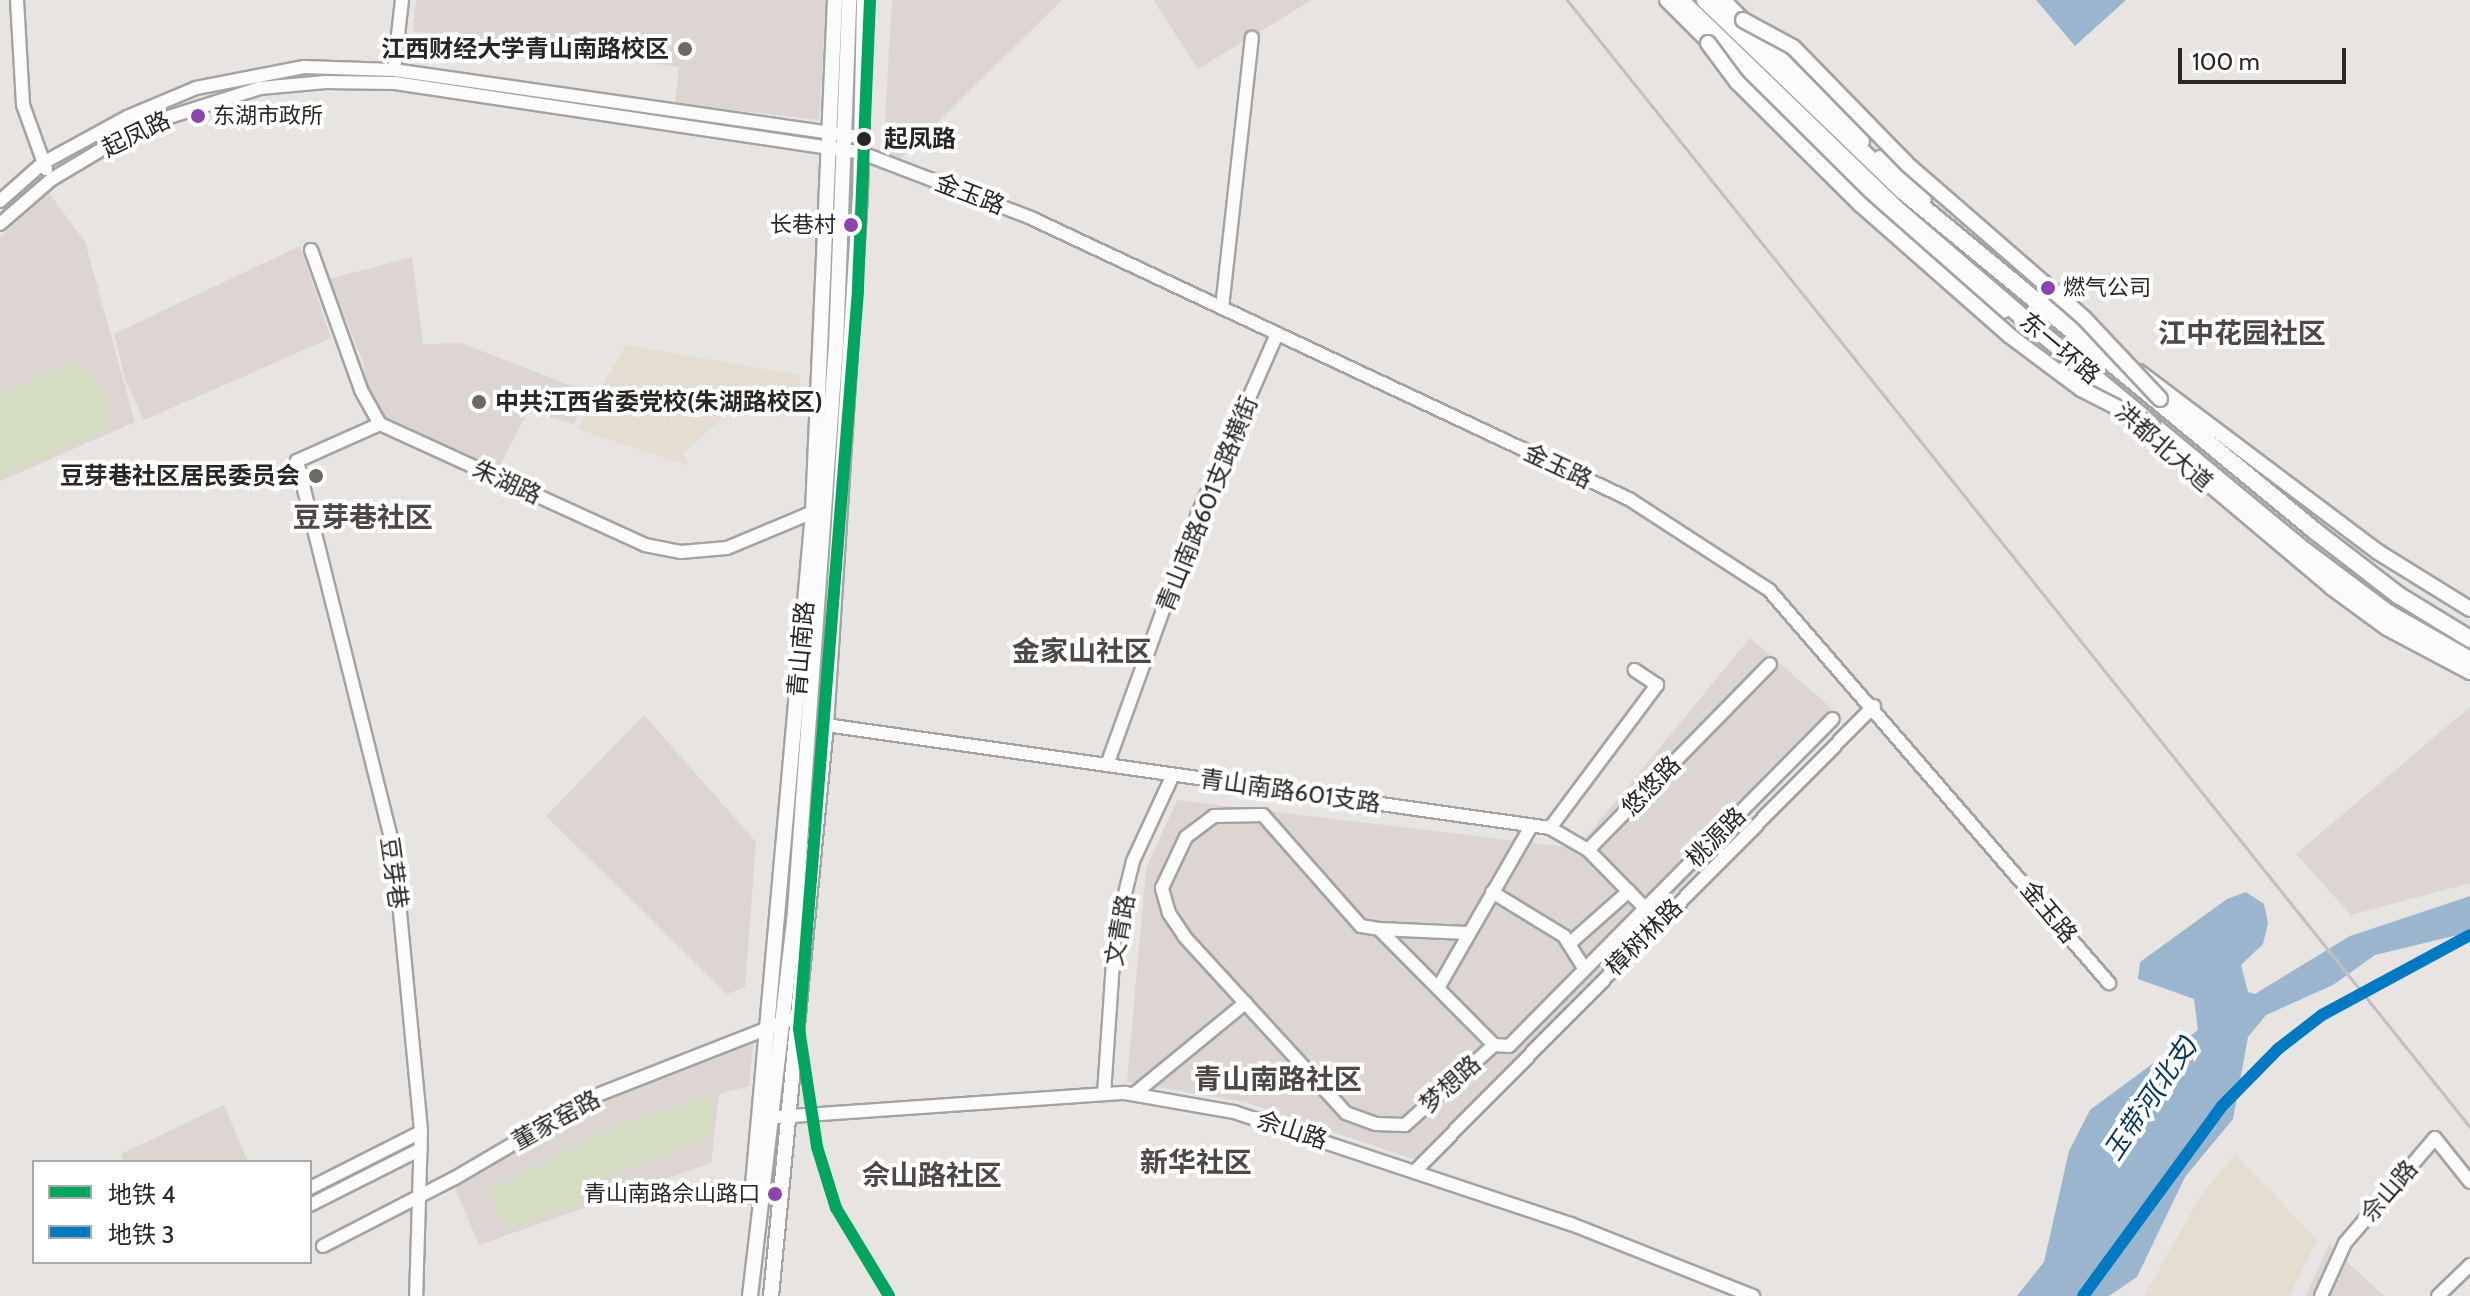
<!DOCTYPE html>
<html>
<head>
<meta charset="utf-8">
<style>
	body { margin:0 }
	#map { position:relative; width:2470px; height:1296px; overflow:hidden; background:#e7e4e2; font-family:Cabin,"Noto Sans SC",sans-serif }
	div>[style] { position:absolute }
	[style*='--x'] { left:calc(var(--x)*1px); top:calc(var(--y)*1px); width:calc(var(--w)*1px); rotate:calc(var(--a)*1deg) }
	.built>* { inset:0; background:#ddd5d1 }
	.industrial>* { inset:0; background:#e4ded2 }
	.green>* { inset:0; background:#d4ddc2 }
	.water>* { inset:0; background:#9bb5ce }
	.roads { filter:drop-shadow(2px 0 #a5a3a2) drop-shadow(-2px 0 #a5a3a2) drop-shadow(0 2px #a5a3a2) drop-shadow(0 -2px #a5a3a2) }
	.minor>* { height:12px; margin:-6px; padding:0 6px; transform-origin:6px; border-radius:6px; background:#fbfbfb }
	.major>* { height:14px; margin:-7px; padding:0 7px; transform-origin:7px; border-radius:7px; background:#fbfbfb }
	.highway>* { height:16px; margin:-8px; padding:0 8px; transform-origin:8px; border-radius:8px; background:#fbfbfb }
	.rail>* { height:3px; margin:-1.5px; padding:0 1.5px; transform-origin:1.5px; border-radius:1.5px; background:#c1c0c0 }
	.bridges { filter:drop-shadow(2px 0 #a5a3a2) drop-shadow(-2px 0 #a5a3a2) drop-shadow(0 2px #a5a3a2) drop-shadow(0 -2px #a5a3a2) }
	.major-bridge>* { height:14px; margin:-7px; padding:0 7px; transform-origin:7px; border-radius:7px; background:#fbfbfb }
	.metro-1>* { height:12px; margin:-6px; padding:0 6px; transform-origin:6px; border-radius:6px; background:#00a560 }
	.metro-2>* { height:12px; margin:-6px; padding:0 6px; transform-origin:6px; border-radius:6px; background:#0079c3 }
	.dots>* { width:22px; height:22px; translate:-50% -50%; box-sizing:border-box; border:4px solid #fff; border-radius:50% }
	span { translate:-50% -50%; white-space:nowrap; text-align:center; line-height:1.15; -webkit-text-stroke:8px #fff; paint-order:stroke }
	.bus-label { font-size:22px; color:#292725 }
	.left { translate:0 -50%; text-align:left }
	.right { translate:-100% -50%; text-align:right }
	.poi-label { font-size:24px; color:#292725; font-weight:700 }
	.street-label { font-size:24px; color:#292725 }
	.stop-label { font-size:24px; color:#292725; font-weight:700 }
	.water-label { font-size:26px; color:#08365a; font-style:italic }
	.quarter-label { font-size:28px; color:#4d4846; font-weight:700 }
	.legend { position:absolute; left:32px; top:1160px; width:280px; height:104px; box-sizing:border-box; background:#fff; border:2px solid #a9a9a8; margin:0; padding:10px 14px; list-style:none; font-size:24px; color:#292725 }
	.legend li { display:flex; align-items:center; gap:16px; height:40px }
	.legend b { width:40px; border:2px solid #a9a9a8 }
	.scale { position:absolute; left:2178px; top:48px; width:168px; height:36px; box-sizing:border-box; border:4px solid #292725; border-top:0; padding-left:10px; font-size:24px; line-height:28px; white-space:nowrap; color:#292725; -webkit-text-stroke:6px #fff; paint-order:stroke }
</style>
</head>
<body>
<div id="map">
	<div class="built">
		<i style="clip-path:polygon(416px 0,826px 0,819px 120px,675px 103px,679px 67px,413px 31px)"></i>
		<i style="clip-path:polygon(892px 0,1062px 0,898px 161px,883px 154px)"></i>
		<i style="clip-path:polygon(1153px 0,1312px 0,1198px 69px)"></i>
		<i style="clip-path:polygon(49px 193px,85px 242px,135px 422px,0 481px,0 237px)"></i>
		<i style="clip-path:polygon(300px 246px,331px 338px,144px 420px,125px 379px,114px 334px)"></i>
		<i style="clip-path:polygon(412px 257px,423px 344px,461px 343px,587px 392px,574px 424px,528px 411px,498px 469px,386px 420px,366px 386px,363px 362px,329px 279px)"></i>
		<i style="clip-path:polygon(1750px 638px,1843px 718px,1418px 1161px,1245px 1102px,1127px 1082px,1146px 869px,1177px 800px,1577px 848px)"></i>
		<i style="clip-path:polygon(2470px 707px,2470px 883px,2351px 915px,2296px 854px)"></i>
		<i style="clip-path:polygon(644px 715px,756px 842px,745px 987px,727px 994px,546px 816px)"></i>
		<i style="clip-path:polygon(754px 1037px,749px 1086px,719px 1094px,711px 1163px,479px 1245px,453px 1183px,595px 1101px)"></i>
		<i style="clip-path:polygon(224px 1105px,248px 1162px,124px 1162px,121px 1154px)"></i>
		<i style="clip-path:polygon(2329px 1245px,2384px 1296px,2306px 1296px)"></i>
	</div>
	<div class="industrial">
		<i style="clip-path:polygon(626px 345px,800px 375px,799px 390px,747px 396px,684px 453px,689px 466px,577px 429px)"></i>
		<i style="clip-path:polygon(2235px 1154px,2317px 1240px,2289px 1296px,2144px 1296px,2198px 1200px)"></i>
	</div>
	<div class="green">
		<i style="clip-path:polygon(73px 362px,94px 376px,108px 399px,107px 430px,0 476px,0 394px)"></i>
		<i style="clip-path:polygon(711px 1096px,709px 1137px,599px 1180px,603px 1196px,505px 1229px,489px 1191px,621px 1124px)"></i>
	</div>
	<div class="water">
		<i style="clip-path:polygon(2036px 0,2126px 0,2075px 46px)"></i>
		<i style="clip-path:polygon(2246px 892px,2264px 904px,2268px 923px,2263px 944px,2241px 965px,2248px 992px,2255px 994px,2350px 936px,2470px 896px,2470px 932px,2375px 955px,2333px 985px,2266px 1015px,2248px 1037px,2233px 1119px,2185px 1177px,2137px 1277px,2109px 1296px,2017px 1296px,2044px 1262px,2069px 1151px,2090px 1110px,2198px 1030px,2194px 999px,2138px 979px,2140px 962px,2227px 899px)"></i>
	</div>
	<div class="roads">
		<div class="minor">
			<i style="--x:17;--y:0;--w:105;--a:86.7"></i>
			<i style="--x:23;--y:105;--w:68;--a:70.2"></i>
			<i style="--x:394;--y:70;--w:70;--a:-83.5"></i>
			<i style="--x:0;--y:201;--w:57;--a:-41.5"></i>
			<i style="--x:43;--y:163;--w:96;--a:-28.7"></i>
			<i style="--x:127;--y:117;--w:75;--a:-22.8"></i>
			<i style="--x:196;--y:88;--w:110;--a:-11"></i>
			<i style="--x:304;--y:67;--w:90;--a:1.9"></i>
			<i style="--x:394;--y:70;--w:472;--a:8.2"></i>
			<i style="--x:0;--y:224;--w:69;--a:-40.9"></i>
			<i style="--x:52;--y:179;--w:104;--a:-30.8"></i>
			<i style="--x:141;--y:126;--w:125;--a:-17.7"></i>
			<i style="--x:260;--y:88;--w:66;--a:-5.2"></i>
			<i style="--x:326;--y:82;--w:69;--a:0.8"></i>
			<i style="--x:395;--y:83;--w:472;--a:8.5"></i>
			<i style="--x:862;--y:153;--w:181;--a:21"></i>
			<i style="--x:1031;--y:218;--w:661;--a:25.17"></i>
			<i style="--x:1629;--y:499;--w:167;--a:33"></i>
			<i style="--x:1769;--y:590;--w:520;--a:49.14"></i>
			<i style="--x:311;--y:250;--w:149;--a:70.3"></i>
			<i style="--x:361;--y:390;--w:39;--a:61"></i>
			<i style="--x:380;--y:424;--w:291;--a:24.5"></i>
			<i style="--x:645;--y:545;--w:37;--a:11"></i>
			<i style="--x:681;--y:552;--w:46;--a:-5"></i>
			<i style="--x:727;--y:548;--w:93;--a:-22.7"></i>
			<i style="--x:1222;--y:308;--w:272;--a:-83.7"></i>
			<i style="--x:380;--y:424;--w:91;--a:156"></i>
			<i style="--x:297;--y:461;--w:401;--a:76"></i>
			<i style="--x:394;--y:850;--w:283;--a:84.5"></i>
			<i style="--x:421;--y:1132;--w:164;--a:91.7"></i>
			<i style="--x:826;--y:725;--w:731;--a:8.1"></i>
			<i style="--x:1550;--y:828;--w:179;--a:-53.2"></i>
			<i style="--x:1657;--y:685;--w:27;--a:-146"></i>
			<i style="--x:1107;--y:765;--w:267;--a:-70.1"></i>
			<i style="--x:1198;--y:514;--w:197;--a:-66.3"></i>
			<i style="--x:1263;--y:815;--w:148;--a:48.6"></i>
			<i style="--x:1361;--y:926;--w:18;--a:9"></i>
			<i style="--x:1379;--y:929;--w:163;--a:45.2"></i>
			<i style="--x:1494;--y:1045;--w:120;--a:138"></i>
			<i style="--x:1405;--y:1125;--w:29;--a:-178"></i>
			<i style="--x:1376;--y:1124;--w:32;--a:-160"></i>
			<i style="--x:1346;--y:1113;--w:239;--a:-132.5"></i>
			<i style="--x:1185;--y:937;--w:29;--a:-124"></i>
			<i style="--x:1169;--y:913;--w:26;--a:-106"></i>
			<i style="--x:1162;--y:888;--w:56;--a:-64.8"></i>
			<i style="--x:1186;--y:837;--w:35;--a:-37"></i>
			<i style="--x:1214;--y:816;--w:49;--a:-1.2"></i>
			<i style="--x:1550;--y:828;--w:44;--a:30.1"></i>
			<i style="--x:1492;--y:892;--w:84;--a:31.4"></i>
			<i style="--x:1564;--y:936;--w:39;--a:58"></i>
			<i style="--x:1645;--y:908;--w:81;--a:-134.5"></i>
			<i style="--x:1588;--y:850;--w:260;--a:-45.6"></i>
			<i style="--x:1379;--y:929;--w:88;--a:2.6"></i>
			<i style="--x:1569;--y:944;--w:80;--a:-41.5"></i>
			<i style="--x:1438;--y:988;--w:187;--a:-60.1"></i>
			<i style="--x:1494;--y:1045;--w:15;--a:4"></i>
			<i style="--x:1509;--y:1046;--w:460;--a:-45.3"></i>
			<i style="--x:1104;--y:1094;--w:160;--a:-86.1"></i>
			<i style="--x:1115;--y:934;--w:75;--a:-76.1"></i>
			<i style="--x:1133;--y:861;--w:95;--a:-65.1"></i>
			<i style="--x:1134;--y:1094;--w:144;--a:-39.3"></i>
			<i style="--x:763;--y:1118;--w:363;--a:-4"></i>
			<i style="--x:1125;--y:1093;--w:111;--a:9.9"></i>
			<i style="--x:1234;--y:1112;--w:355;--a:18.4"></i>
			<i style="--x:1571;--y:1224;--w:196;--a:21.6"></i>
			<i style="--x:1416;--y:1170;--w:652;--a:-45.37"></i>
			<i style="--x:310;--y:1188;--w:124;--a:-26.8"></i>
			<i style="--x:310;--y:1205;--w:124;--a:-26.8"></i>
			<i style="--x:323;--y:1246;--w:148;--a:-27.3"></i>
			<i style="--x:455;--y:1178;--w:162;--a:-30.4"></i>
			<i style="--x:595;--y:1096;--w:219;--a:-21.4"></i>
			<i style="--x:2321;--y:1296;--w:58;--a:-65.6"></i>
			<i style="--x:2345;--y:1243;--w:138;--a:-49.4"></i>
			<i style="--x:2435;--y:1138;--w:56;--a:51.5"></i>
			<i style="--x:2438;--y:1296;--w:45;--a:-44.1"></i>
		</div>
		<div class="major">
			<i style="--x:1667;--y:0;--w:298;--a:44.9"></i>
			<i style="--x:1878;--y:210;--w:161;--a:38.7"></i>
			<i style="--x:1723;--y:0;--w:198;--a:45.4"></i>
			<i style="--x:1880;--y:158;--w:60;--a:43"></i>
			<i style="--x:2045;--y:298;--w:75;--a:39"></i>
			<i style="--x:2139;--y:372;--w:299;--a:37"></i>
			<i style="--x:2378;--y:552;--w:108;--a:31.8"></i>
			<i style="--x:2127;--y:415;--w:267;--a:40.1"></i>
			<i style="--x:2331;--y:587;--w:69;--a:36.2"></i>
			<i style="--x:2387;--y:628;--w:94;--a:27.9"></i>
			<i style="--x:752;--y:1196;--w:687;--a:-84.9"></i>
			<i style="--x:813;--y:512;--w:512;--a:-87.54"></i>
			<i style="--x:750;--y:1296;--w:388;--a:-83.3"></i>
			<i style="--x:795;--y:911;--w:567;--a:-85.86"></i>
			<i style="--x:836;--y:345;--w:345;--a:-87.8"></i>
			<i style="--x:771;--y:1296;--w:574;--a:-84.5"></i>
			<i style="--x:826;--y:725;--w:531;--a:-86.33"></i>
			<i style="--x:860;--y:195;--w:195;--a:-88.8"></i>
		</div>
		<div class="highway">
			<i style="--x:1680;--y:0;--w:298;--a:44"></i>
			<i style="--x:1894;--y:207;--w:192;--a:40.6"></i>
			<i style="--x:2040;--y:332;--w:344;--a:39.6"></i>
			<i style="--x:2305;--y:551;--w:104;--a:36.8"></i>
			<i style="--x:2388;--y:613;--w:95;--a:29.8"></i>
			<i style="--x:1705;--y:0;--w:275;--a:44"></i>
			<i style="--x:1903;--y:191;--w:534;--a:39.53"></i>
			<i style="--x:2315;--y:531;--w:105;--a:37.6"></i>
			<i style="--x:2398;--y:595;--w:84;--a:31.4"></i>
		</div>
	</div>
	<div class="rail">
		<i style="--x:1567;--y:0;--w:1444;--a:51.3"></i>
	</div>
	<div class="bridges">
		<div class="major-bridge">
			<i style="--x:1743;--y:20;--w:57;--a:28.4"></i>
			<i style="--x:1793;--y:47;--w:163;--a:45.7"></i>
			<i style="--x:1907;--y:164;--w:235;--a:41"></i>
			<i style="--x:2084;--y:318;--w:111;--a:46.8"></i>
			<i style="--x:1708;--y:43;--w:49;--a:53.4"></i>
			<i style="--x:1737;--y:82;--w:175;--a:44.8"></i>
			<i style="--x:1861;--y:205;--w:198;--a:41.3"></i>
			<i style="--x:2010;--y:336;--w:89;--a:36.7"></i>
			<i style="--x:2081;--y:389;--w:80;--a:26.9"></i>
		</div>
	</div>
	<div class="metro-1">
		<i style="--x:870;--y:0;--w:291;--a:92.4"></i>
		<i style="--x:858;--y:291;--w:740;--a:94.57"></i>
		<i style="--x:799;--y:1029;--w:119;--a:81.3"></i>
		<i style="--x:817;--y:1147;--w:64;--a:72.7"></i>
		<i style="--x:836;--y:1208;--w:103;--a:58.9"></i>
	</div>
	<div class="metro-2">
		<i style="--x:2083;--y:1296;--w:235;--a:-53.8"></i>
		<i style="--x:2222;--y:1106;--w:80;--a:-45.5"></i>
		<i style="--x:2278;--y:1049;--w:56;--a:-37.7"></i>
		<i style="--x:2322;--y:1015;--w:168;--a:-28.4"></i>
	</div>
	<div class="dots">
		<i style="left:685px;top:49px;background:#6c6967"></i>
		<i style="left:198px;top:116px;background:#8e44ad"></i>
		<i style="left:864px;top:139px;background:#292725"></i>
		<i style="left:851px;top:225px;background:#8e44ad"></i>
		<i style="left:2048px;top:288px;background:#8e44ad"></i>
		<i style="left:479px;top:402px;background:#6c6967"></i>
		<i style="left:316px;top:476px;background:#6c6967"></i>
		<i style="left:775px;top:1194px;background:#8e44ad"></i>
	</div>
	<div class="bus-label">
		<span class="left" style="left:213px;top:116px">东湖市政所</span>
		<span class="right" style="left:836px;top:225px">长巷村</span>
		<span class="left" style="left:2063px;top:288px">燃气公司</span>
		<span class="right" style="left:760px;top:1194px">青山南路佘山路口</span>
	</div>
	<div class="poi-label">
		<span class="right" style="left:669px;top:49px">江西财经大学青山南路校区</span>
		<span class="left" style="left:495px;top:402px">中共江西省委党校(朱湖路校区)</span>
		<span class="right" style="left:300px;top:476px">豆芽巷社区居民委员会</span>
	</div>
	<div class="street-label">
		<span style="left:136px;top:134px;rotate:-26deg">起凤路</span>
		<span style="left:970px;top:194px;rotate:21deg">金玉路</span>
		<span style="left:2060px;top:348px;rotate:40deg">东一环路</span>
		<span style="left:2164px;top:447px;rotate:41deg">洪都北大道</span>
		<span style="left:1558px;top:466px;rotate:25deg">金玉路</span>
		<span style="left:507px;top:482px;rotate:24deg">朱湖路</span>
		<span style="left:1207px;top:504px;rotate:-68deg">青山南路601支路横街</span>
		<span style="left:801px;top:649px;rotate:-85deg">青山南路</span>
		<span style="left:1651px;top:786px;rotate:-46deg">悠悠路</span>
		<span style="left:1290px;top:791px;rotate:8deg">青山南路601支路</span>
		<span style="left:1716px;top:837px;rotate:-45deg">桃源路</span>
		<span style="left:394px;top:873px;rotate:82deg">豆芽巷</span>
		<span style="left:2049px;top:912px;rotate:50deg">金玉路</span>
		<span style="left:1120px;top:930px;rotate:-80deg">文青路</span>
		<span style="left:1644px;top:937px;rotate:-45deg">樟树林路</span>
		<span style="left:1450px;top:1084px;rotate:-42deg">梦想路</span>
		<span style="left:556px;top:1120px;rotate:-29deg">董家窑路</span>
		<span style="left:1292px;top:1130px;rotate:18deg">佘山路</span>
		<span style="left:2389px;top:1191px;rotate:-49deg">佘山路</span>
	</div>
	<div class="stop-label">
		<span class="left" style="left:884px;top:139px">起凤路</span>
	</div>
	<div class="water-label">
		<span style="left:2151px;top:1098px;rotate:-56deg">玉带河(北支)</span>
	</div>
	<div class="quarter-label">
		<span style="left:2242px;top:333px">江中花园社区</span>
		<span style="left:363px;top:517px">豆芽巷社区</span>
		<span style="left:1082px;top:651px">金家山社区</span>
		<span style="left:1278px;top:1079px">青山南路社区</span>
		<span style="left:1196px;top:1162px">新华社区</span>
		<span style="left:932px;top:1175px">佘山路社区</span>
	</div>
	<ul class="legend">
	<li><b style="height:10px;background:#00a560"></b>地铁 4</li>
	<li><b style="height:10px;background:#0079c3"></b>地铁 3</li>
	</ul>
	<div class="scale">100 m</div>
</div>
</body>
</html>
